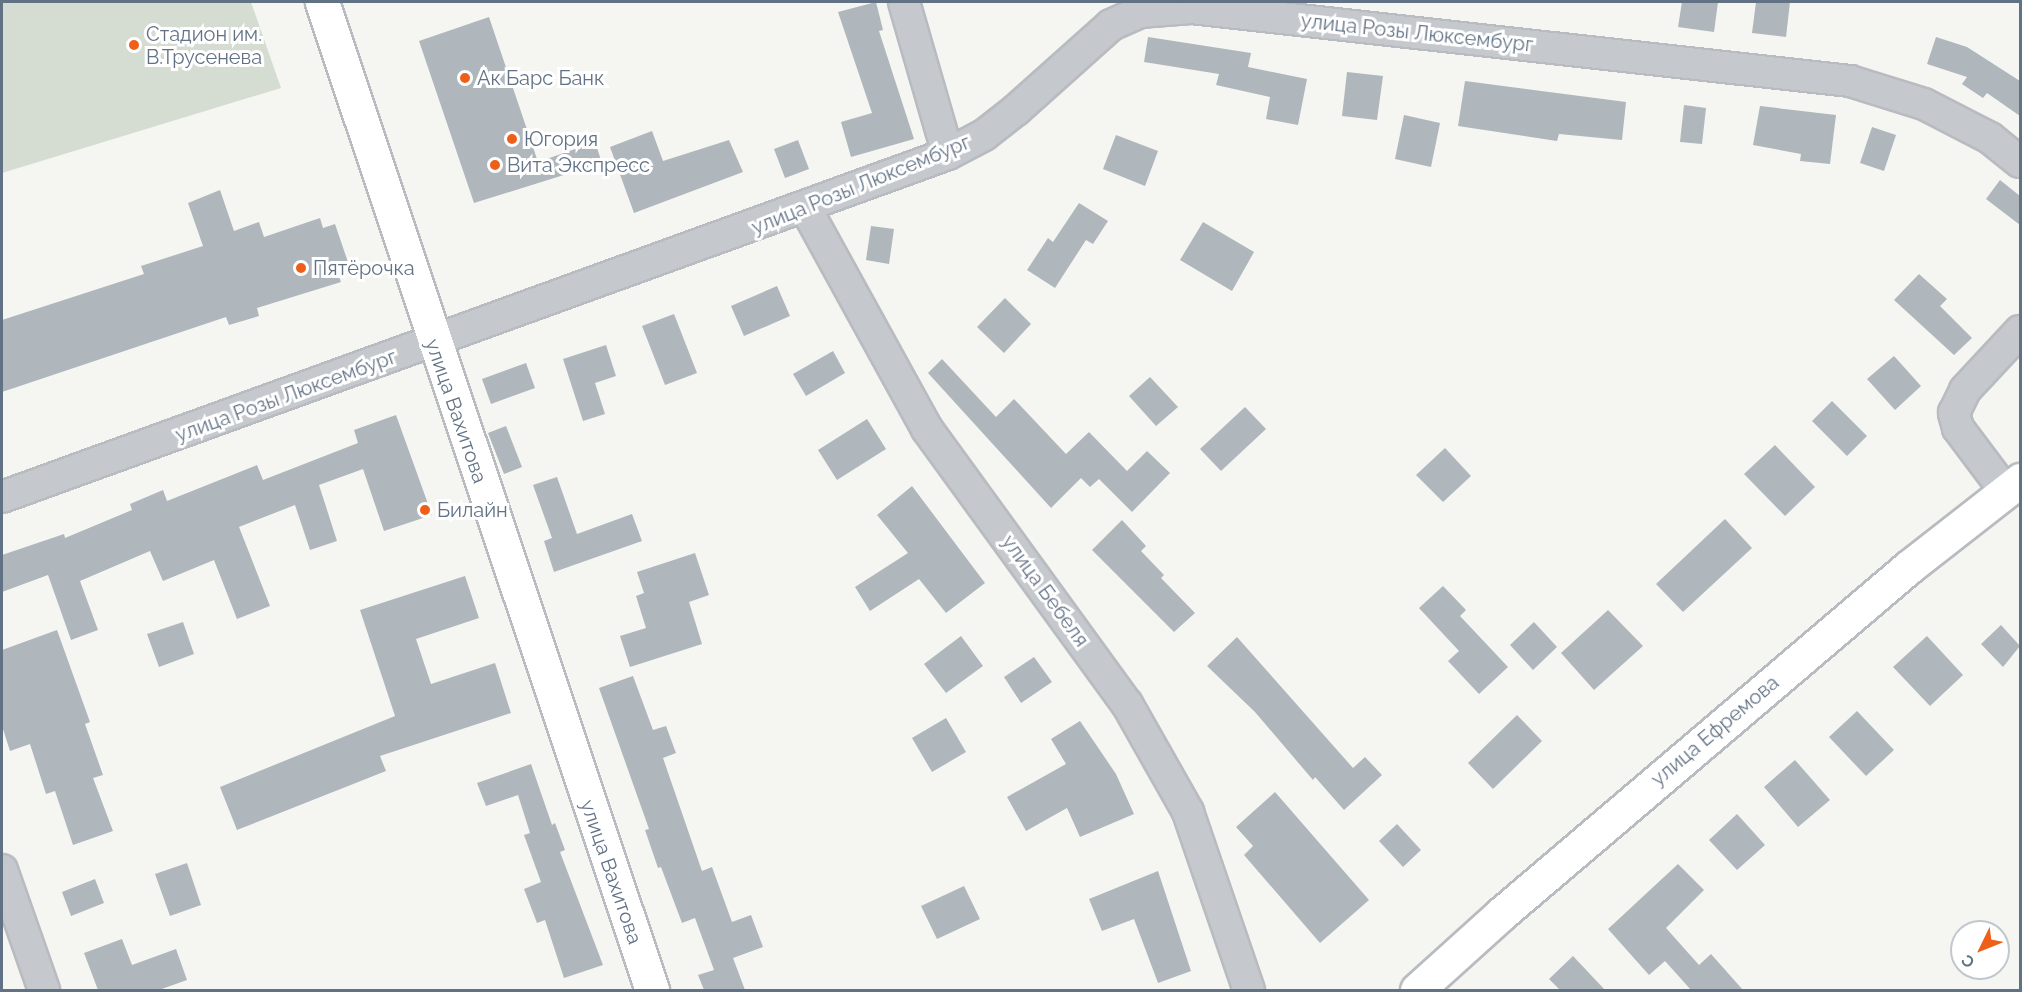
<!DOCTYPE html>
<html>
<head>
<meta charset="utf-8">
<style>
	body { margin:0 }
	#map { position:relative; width:2022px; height:992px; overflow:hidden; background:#f5f6f1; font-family:Raleway,sans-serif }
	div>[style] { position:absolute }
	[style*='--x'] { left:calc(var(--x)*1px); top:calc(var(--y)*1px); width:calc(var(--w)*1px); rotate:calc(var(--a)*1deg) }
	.green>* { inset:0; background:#d5ddd2 }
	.building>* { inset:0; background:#afb6bc }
	.roads { filter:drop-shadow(2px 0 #b8bbc0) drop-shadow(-2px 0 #b8bbc0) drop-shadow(0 2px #b8bbc0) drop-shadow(0 -2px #b8bbc0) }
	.minor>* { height:30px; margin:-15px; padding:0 15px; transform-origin:15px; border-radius:15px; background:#c5c8cc }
	.major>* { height:33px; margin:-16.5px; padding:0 16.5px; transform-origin:16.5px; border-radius:16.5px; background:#fff }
	.dots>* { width:16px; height:16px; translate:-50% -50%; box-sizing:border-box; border:3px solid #fff; border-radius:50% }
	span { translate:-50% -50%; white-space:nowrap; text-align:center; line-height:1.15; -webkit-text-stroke:6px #fff; paint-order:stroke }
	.street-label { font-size:20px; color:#627285 }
	.poi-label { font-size:20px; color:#627285 }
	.left { translate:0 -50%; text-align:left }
	.frame { position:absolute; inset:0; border:3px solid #627285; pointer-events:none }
	.north { position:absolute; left:1950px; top:920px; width:60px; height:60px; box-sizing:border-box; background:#fff; border:2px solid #c0c7ce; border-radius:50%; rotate:227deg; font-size:16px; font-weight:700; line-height:24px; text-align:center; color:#627285 }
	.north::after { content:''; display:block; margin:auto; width:21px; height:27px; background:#ee6019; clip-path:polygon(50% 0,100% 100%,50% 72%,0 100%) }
</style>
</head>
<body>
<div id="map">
	<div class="green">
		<i style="clip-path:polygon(2px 2px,251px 2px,281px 88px,2px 173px)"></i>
	</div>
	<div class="building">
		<i style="clip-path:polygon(876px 2px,883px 30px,879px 31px,914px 139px,851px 157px,841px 122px,872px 113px,838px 12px)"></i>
		<i style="clip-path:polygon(1682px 2px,1718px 2px,1714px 32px,1678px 27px)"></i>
		<i style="clip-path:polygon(1756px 2px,1790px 2px,1786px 37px,1752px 33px)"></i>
		<i style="clip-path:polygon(489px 17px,538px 162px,595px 142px,602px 163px,474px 203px,419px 41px)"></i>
		<i style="clip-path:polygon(1148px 37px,1251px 53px,1248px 67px,1307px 79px,1298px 125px,1266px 119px,1270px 97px,1216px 85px,1219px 74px,1144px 62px)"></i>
		<i style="clip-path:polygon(1936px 37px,1967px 47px,2020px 81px,2020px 116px,1987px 93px,1983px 98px,1962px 84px,1967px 77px,1927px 64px)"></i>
		<i style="clip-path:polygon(1347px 72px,1383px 76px,1377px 120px,1342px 116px)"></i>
		<i style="clip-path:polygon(1465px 81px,1626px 102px,1622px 140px,1559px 134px,1557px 141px,1458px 126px)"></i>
		<i style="clip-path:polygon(1684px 105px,1706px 108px,1702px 144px,1680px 142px)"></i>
		<i style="clip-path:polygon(1760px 106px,1836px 115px,1830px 164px,1800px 161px,1801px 154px,1753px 145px)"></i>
		<i style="clip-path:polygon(1404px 115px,1440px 123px,1431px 167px,1395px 159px)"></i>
		<i style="clip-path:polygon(1872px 127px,1896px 135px,1884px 171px,1860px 163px)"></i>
		<i style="clip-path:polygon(652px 131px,663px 161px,729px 140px,743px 172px,634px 213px,610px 147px)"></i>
		<i style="clip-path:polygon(1116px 135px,1158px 151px,1145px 186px,1103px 169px)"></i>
		<i style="clip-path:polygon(798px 140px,809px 169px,785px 178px,774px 149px)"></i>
		<i style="clip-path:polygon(2000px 180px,2020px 196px,2020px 225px,1986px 199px)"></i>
		<i style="clip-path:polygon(220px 190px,234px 231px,259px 222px,264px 237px,320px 218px,323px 228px,335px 224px,350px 268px,337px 271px,341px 282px,257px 308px,259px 316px,229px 325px,226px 317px,2px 392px,2px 320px,144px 274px,141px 266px,203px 246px,188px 203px)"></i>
		<i style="clip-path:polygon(1079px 203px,1108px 221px,1093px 244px,1086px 240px,1055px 288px,1027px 270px,1048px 238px,1053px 242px)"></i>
		<i style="clip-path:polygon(1203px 222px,1254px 252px,1232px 291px,1180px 260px)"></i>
		<i style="clip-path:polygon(871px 226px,894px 229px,889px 264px,866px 260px)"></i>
		<i style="clip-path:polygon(1919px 274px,1947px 299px,1940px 306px,1972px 338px,1954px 355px,1894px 300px)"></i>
		<i style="clip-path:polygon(777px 286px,790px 316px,744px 336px,731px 306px)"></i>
		<i style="clip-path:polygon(1005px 298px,1031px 324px,1004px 353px,977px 327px)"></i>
		<i style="clip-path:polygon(674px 314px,697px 373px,665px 385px,642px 326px)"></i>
		<i style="clip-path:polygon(606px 345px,616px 376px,595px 383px,605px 414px,583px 421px,563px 359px)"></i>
		<i style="clip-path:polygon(833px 351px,845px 373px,806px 396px,793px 374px)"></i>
		<i style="clip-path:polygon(1894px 356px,1921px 386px,1895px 410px,1867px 379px)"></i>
		<i style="clip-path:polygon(942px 359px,996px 417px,1014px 399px,1066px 454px,1089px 432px,1127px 471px,1147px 451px,1170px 473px,1132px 512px,1099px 479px,1090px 487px,1081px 478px,1051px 508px,928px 373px)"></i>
		<i style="clip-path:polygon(526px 363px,535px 388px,491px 404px,482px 379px)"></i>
		<i style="clip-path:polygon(1150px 377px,1178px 407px,1156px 426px,1129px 396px)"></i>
		<i style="clip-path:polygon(1832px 401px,1867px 436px,1847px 456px,1812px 421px)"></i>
		<i style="clip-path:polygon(1245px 407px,1266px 429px,1221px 471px,1200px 449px)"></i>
		<i style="clip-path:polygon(396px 415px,432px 515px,384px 531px,363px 469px,319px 485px,337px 541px,310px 550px,295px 505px,239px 527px,270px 606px,237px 619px,214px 560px,163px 581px,150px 551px,80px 581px,98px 630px,71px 640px,48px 575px,2px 592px,2px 555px,64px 534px,65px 538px,132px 510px,130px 504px,163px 490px,167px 501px,257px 465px,263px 480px,358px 443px,354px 430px)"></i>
		<i style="clip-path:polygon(867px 419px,886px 449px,837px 480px,818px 450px)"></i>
		<i style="clip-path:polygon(506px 426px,522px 467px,504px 474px,488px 433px)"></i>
		<i style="clip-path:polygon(1775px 445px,1815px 487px,1785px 516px,1744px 474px)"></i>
		<i style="clip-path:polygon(1445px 448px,1471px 476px,1443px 502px,1416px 475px)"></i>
		<i style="clip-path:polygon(557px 477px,577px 534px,632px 514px,642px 541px,554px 572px,544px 541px,552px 538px,533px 485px)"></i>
		<i style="clip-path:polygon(912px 486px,985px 583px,946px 613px,919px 579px,870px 611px,855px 587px,908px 553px,877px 515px)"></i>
		<i style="clip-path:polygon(1725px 519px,1752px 548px,1683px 612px,1656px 584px)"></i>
		<i style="clip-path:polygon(1122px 520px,1146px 546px,1141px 551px,1164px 575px,1161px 578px,1195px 613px,1174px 632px,1092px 550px)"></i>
		<i style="clip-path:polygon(695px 553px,709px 595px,689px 602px,702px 644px,630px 667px,620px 636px,646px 628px,636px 596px,644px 593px,637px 572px)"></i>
		<i style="clip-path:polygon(465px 576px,479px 618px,416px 639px,431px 684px,495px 663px,511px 713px,380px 756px,386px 771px,237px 830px,220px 787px,395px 716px,360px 610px)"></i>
		<i style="clip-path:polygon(1443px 586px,1466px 610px,1460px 616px,1508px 667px,1479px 694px,1448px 661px,1459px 651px,1419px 608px)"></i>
		<i style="clip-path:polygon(1608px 610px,1643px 646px,1594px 690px,1561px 653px)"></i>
		<i style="clip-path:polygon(183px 622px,194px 654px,159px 667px,147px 634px)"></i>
		<i style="clip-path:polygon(1534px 622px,1557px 647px,1533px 670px,1510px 645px)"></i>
		<i style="clip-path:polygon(2001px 625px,2020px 646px,2003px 667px,1981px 644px)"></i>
		<i style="clip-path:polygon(57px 630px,90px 722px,85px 724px,103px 775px,93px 778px,113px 831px,73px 845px,55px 791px,46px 794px,30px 744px,10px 751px,2px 726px,2px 650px)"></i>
		<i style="clip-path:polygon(961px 636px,983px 666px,946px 693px,924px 664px)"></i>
		<i style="clip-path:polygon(1927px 636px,1963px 675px,1930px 706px,1893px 667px)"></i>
		<i style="clip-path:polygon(1237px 637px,1353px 768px,1365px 757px,1382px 775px,1344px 810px,1315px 777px,1313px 780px,1255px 712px,1207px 666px)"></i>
		<i style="clip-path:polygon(1034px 657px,1052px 682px,1021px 703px,1004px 677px)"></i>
		<i style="clip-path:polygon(633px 676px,653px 730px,666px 726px,676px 753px,663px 758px,702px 871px,712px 867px,732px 922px,751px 915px,763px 947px,733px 958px,745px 990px,704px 990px,698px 975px,714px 970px,695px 918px,682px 923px,661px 867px,658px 868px,645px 830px,649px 829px,599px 688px)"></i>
		<i style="clip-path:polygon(1857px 711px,1894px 750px,1866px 776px,1829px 737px)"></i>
		<i style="clip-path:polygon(1517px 715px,1542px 741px,1493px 789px,1468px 763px)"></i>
		<i style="clip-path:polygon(946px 718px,966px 752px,932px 772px,912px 738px)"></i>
		<i style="clip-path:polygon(1080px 721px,1116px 774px,1134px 814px,1080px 837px,1067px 808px,1026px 831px,1007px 797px,1066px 764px,1051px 739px)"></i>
		<i style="clip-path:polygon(1795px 760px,1830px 800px,1798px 827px,1764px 787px)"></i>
		<i style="clip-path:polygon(531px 764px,552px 825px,555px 823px,565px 850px,560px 852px,603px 965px,564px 978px,545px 920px,537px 923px,524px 889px,541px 882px,524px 835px,530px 833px,518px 795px,486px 806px,477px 783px)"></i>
		<i style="clip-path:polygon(1275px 792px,1369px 900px,1320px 943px,1244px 855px,1253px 846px,1236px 827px)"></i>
		<i style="clip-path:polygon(1737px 814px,1765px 845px,1737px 870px,1709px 840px)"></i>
		<i style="clip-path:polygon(1397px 824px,1421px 850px,1403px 867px,1379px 841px)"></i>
		<i style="clip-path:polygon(187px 863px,201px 905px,170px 916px,155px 874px)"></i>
		<i style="clip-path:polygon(1678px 864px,1704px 890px,1666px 928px,1699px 965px,1711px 954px,1743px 990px,1691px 990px,1665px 961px,1649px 975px,1608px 929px)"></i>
		<i style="clip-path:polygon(1158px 871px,1191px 971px,1158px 983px,1134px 919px,1102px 931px,1089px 899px)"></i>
		<i style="clip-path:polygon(95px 879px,104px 903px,71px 916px,62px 892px)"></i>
		<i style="clip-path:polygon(964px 886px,980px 919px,937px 939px,921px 906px)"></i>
		<i style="clip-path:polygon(122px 939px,132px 965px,176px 949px,187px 980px,159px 990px,98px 990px,84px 953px)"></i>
		<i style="clip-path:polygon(1573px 956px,1605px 990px,1560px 990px,1549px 979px)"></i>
	</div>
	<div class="roads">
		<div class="minor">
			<i style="--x:904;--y:2;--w:158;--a:73.9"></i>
			<i style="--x:806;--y:209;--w:251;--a:61.2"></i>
			<i style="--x:927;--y:429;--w:340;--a:54"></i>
			<i style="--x:1127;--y:704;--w:124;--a:60.5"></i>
			<i style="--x:1188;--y:812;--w:188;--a:71.1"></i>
			<i style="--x:2006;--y:492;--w:80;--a:-126.9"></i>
			<i style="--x:1958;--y:428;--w:16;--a:-105"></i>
			<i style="--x:1954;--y:413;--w:25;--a:-64"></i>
			<i style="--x:1965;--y:390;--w:81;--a:-47"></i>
			<i style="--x:2;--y:497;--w:1006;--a:-19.93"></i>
			<i style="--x:948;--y:154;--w:41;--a:-27.8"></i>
			<i style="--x:984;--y:135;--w:41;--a:-38"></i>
			<i style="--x:1016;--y:110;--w:127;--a:-41.8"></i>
			<i style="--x:1111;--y:25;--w:32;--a:-24"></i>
			<i style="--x:1140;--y:12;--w:51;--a:-4.5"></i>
			<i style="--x:1191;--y:8;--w:663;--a:6.32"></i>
			<i style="--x:1850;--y:81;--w:77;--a:17.3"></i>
			<i style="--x:1924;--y:104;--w:74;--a:27.3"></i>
			<i style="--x:1990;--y:138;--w:38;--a:39"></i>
			<i style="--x:2;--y:870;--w:127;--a:70.7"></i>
		</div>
		<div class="major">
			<i style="--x:322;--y:2;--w:1042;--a:71.53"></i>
			<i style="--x:1417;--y:990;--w:113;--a:-42.1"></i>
			<i style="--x:1501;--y:914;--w:537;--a:-40.39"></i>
			<i style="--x:1910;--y:566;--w:140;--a:-38"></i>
		</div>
	</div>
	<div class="dots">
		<i style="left:134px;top:45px;background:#ee6019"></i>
		<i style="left:465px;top:78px;background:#ee6019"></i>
		<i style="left:512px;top:139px;background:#ee6019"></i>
		<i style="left:495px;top:165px;background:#ee6019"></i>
		<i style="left:301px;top:268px;background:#ee6019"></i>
		<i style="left:425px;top:510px;background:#ee6019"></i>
	</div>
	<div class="street-label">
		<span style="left:1417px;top:33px;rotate:6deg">улица Розы Люксембург</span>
		<span style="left:861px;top:185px;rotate:-22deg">улица Розы Люксембург</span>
		<span style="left:286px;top:396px;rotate:-20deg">улица Розы Люксембург</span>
		<span style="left:456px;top:411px;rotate:71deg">улица Вахитова</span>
		<span style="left:1045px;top:591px;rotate:54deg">улица Бебеля</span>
		<span style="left:1715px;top:731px;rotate:-40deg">улица Ефремова</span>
		<span style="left:611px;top:872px;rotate:71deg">улица Вахитова</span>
	</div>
	<div class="poi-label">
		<span class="left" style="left:146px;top:46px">Стадион им.<br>В.Трусенева</span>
		<span class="left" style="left:477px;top:78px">Ак Барс Банк</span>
		<span class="left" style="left:524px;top:139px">Югория</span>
		<span class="left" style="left:507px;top:165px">Вита Экспресс</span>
		<span class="left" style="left:313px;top:268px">Пятёрочка</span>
		<span class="left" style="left:437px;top:510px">Билайн</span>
	</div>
	<div class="frame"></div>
	<div class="north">С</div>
</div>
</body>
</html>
